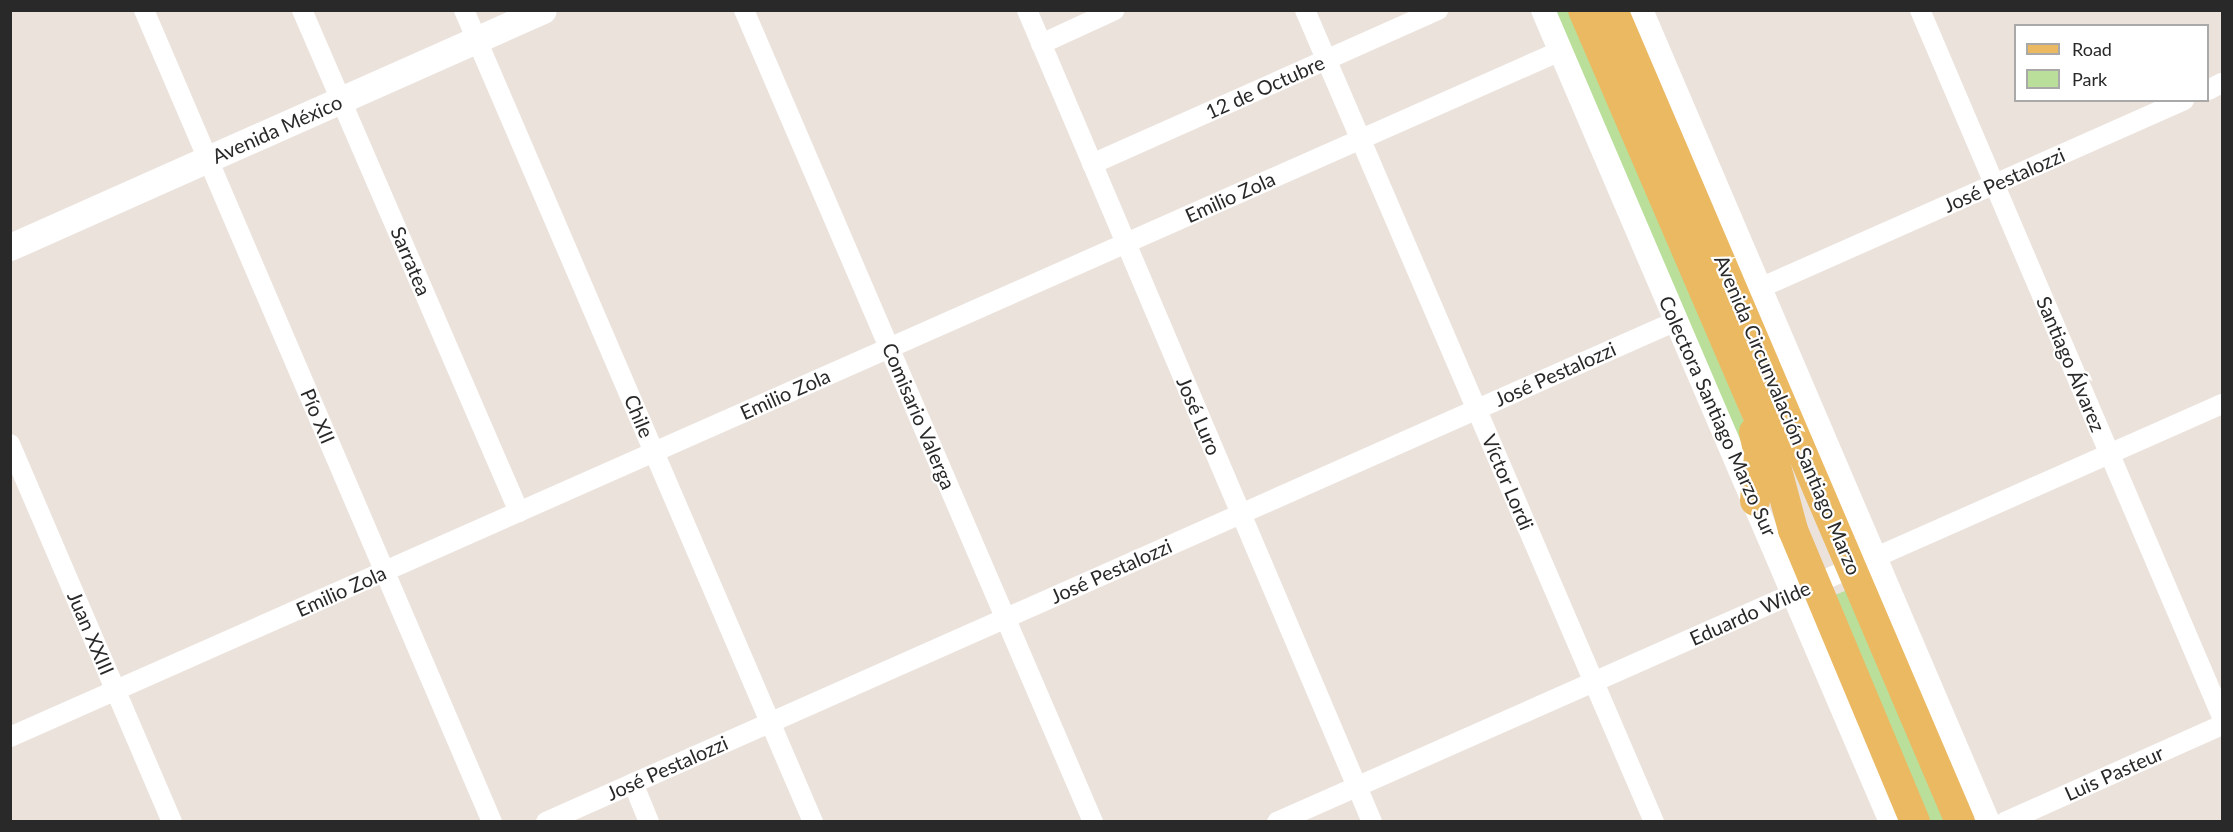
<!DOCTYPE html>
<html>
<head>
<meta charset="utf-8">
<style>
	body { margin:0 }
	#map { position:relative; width:2233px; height:832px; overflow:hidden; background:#ebe2dc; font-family:Lato,sans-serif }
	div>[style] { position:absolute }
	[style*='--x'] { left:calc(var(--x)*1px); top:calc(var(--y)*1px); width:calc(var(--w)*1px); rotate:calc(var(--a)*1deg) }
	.green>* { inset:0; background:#badf9a }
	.minor>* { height:20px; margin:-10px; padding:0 10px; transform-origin:10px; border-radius:10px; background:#fff }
	.tertiary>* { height:24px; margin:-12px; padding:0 12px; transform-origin:12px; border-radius:12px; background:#fff }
	.secondary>* { height:27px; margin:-13.5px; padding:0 13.5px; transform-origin:13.5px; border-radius:13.5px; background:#fff }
	.primary>* { height:30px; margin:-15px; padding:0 15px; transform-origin:15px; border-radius:15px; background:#eab962 }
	span { translate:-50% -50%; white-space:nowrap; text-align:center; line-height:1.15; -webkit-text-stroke:4.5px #fff; paint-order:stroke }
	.street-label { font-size:20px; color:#292929 }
	.frame { position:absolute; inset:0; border:12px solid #292929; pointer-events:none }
	.legend { position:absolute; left:2014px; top:24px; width:195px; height:78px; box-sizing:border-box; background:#fff; border:2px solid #a9a9a9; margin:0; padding:8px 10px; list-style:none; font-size:18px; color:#292929 }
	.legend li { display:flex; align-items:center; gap:12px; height:30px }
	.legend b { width:30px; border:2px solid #a9a9a9 }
</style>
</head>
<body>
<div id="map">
	<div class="green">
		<i style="clip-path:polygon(1550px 11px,1574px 11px,1750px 436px,1752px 473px)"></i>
		<i style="clip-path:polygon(1850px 589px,1950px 821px,1925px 821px,1835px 595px)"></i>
	</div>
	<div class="minor">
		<i style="--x:144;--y:10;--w:883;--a:66.8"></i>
		<i style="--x:302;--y:10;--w:547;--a:66.62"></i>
		<i style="--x:464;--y:10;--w:884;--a:66.74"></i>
		<i style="--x:744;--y:10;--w:884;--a:66.74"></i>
		<i style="--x:1027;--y:10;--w:882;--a:66.98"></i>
		<i style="--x:1305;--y:10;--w:884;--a:66.74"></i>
		<i style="--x:1920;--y:10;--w:769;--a:66.87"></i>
		<i style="--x:1041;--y:44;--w:81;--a:-24.7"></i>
		<i style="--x:2208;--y:90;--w:16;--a:-27"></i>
		<i style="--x:1092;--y:164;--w:379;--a:-24"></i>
		<i style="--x:1760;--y:288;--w:464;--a:-23.9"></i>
		<i style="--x:10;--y:444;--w:411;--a:66.8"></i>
		<i style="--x:10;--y:737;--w:1695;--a:-23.87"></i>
		<i style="--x:633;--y:783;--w:42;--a:67.7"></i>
		<i style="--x:546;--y:822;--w:1236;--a:-23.91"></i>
		<i style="--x:1277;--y:822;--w:1033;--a:-23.86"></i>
		<i style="--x:2005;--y:822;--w:238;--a:-24.1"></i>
	</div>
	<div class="tertiary">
		<i style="--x:1543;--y:10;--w:883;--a:66.8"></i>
		<i style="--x:1641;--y:10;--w:883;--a:66.86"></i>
	</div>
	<div class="secondary">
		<i style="--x:10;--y:247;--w:583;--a:-23.97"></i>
	</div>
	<div class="primary">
		<i style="--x:1583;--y:10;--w:473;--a:66.7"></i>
		<i style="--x:1770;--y:444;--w:89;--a:75"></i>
		<i style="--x:1793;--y:530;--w:316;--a:67.3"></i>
		<i style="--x:1613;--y:10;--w:883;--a:66.86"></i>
		<i style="--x:1754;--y:432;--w:24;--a:78"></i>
		<i style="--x:1759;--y:455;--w:46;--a:95"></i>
	</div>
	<div class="street-label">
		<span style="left:1265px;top:87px;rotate:-24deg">12 de Octubre</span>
		<span style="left:277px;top:129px;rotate:-24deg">Avenida México</span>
		<span style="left:2004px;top:180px;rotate:-24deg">José Pestalozzi</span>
		<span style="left:1230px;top:197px;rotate:-24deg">Emilio Zola</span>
		<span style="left:411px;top:261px;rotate:67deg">Sarratea</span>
		<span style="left:2071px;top:364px;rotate:67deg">Santiago Álvarez</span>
		<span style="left:1555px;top:374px;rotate:-24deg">José Pestalozzi</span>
		<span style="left:785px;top:394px;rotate:-24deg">Emilio Zola</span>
		<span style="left:1788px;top:415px;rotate:67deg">Avenida Circunvalación Santiago Marzo</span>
		<span style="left:318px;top:416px;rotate:67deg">Pío XII</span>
		<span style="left:639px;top:416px;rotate:67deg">Chile</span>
		<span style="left:919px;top:416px;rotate:67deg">Comisario Valerga</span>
		<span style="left:1199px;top:416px;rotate:67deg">José Luro</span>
		<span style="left:1718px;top:416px;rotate:66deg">Colectora Santiago Marzo Sur</span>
		<span style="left:1508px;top:482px;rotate:67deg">Víctor Lordi</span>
		<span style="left:1111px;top:571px;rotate:-24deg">José Pestalozzi</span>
		<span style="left:341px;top:591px;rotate:-24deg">Emilio Zola</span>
		<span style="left:1750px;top:613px;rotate:-24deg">Eduardo Wilde</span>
		<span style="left:91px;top:633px;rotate:67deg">Juan XXIII</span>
		<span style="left:667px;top:768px;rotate:-24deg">José Pestalozzi</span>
		<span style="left:2114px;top:773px;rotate:-24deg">Luis Pasteur</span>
	</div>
	<div class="frame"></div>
	<ul class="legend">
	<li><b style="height:8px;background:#eab962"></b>Road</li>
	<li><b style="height:16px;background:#badf9a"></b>Park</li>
	</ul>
</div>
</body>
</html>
